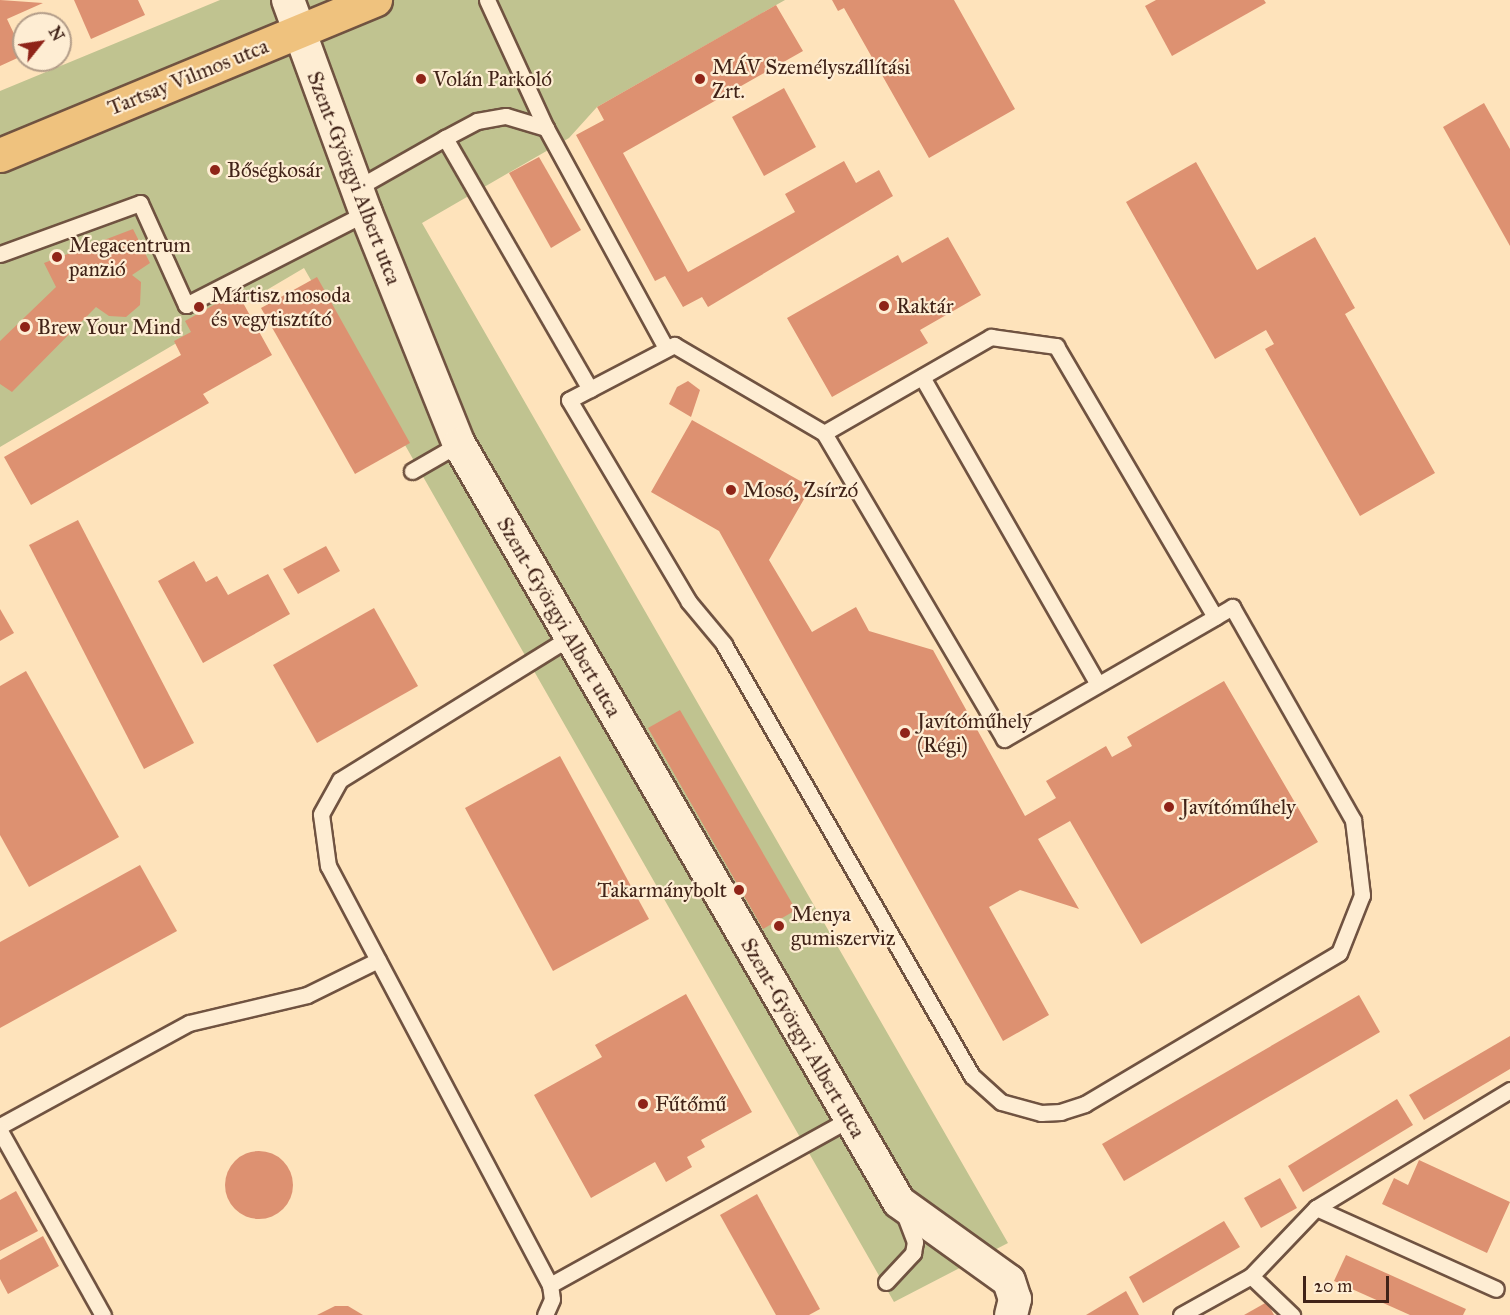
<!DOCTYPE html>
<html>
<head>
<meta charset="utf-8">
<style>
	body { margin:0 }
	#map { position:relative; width:1510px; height:1315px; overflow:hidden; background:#fee3bb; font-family:"IM FELL Great Primer",serif }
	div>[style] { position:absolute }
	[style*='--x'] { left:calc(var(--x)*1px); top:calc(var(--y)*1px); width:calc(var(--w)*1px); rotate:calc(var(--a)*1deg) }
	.green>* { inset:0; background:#c0c390 }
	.building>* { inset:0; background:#dd9171 }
	.round { border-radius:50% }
	.roads { filter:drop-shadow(2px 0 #705341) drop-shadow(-2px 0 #705341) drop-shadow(0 2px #705341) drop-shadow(0 -2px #705341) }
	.lane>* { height:15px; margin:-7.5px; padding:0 7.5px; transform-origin:7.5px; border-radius:7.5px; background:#feedd3 }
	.street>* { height:32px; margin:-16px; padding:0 16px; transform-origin:16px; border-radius:16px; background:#feedd3 }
	.primary>* { height:33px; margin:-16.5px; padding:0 16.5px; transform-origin:16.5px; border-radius:16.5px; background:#efc27e }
	.dots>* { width:16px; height:16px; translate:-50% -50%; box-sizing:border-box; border:3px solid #feedd3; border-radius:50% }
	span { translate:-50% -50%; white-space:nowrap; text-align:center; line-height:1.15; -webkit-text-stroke:4.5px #feedd3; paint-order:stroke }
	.poi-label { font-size:21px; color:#412318 }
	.left { translate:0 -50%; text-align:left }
	.right { translate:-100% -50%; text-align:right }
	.street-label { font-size:21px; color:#412318 }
	.north { position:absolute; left:12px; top:12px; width:60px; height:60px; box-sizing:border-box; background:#feedd3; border:2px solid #b29c88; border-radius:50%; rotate:60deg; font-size:16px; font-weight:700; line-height:24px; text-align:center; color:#412318 }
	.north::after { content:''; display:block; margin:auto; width:21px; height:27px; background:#8f2418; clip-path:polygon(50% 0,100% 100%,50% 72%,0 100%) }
	.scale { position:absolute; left:1303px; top:1276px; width:86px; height:27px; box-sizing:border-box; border:3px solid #412318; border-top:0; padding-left:8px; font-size:18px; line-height:21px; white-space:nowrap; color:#412318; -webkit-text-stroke:4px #feedd3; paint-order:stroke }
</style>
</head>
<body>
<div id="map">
	<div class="green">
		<i style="clip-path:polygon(220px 0,785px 0,597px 107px,569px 138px,422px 223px,1008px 1243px,894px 1302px,304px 268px,0 447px,0 91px)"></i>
	</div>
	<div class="building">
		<i style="clip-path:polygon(0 0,43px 3px,7px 19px,24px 55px,0 66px)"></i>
		<i style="clip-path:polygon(74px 0,138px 0,145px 15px,91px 39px)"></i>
		<i style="clip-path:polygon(832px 0,954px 0,1015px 109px,929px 158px,844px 8px,838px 11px)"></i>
		<i style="clip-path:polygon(1156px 0,1264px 0,1266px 3px,1172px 56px,1145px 6px)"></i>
		<i style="clip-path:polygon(776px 5px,803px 51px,623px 153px,688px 272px,795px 212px,785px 194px,844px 161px,856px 183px,879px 170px,893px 196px,708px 307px,702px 297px,683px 307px,665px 276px,655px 281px,576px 135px,604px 120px,597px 107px)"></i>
		<i style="clip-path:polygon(784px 88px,816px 147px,764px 176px,732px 117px)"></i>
		<i style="clip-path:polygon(1484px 103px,1510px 149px,1510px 246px,1443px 127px)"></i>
		<i style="clip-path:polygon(539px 157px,581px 230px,551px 248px,509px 173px)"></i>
		<i style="clip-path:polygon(1196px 162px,1257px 270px,1315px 237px,1355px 308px,1345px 314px,1435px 473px,1360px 516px,1265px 349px,1274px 344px,1266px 330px,1215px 359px,1126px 202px)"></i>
		<i style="clip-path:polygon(133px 229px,150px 263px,132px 275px,141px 282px,140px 305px,126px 317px,109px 316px,96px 307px,12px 392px,0 384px,0 341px,56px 287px,44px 263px)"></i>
		<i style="clip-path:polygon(948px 237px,981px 295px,920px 330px,928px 343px,832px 397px,787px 318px,898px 255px,902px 263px)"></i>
		<i style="clip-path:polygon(317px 277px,410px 443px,355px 474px,261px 308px)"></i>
		<i style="clip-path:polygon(237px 292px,272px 355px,203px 394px,209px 403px,31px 505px,4px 457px,181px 355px,174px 341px,191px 332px,185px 321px)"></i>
		<i style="clip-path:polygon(688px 381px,700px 390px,691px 417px,669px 404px,677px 387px)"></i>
		<i style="clip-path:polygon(692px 420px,811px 487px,769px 560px,812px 632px,856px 607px,869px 631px,933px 650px,1025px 816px,1056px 798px,1046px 781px,1106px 746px,1112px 757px,1132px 746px,1127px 737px,1224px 681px,1318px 842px,1141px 944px,1070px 821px,1038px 839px,1079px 909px,1020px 890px,989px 907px,1049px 1015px,1003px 1041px,719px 531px,651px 492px)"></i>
		<i style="clip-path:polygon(78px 520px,194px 743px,144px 769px,29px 545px)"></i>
		<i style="clip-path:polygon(326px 546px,340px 571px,298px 594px,283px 569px)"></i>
		<i style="clip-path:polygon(194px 561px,206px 582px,217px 576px,228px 595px,268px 574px,290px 614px,203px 663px,158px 581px)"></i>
		<i style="clip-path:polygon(374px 608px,418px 686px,317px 743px,273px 665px)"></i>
		<i style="clip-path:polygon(0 609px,14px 633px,0 641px)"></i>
		<i style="clip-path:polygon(26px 671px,119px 837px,29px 887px,0 835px,0 686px)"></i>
		<i style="clip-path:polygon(680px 710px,796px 910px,763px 929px,648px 728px)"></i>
		<i style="clip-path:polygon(560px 756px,649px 919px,553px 971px,465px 808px)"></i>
		<i style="clip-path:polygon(140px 865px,177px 931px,0 1028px,0 942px)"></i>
		<i style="clip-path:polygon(686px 994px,752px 1112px,701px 1140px,705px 1147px,687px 1157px,692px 1167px,666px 1182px,655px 1162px,591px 1198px,534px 1095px,602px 1057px,595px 1045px)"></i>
		<i style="clip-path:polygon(1359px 995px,1380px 1032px,1124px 1181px,1102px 1144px)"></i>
		<i style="clip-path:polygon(1510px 1036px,1510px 1069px,1424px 1120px,1409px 1095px)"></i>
		<i style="clip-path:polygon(1397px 1099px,1413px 1125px,1303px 1192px,1288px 1166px)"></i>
		<i class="round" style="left:225px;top:1151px;width:68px;height:68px"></i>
		<i style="clip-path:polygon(1419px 1160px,1510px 1202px,1487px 1253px,1382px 1204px,1394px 1178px,1408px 1185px)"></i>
		<i style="clip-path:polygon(1280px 1178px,1297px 1208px,1261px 1228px,1244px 1198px)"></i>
		<i style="clip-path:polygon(16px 1191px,38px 1231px,0 1251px,0 1200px)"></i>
		<i style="clip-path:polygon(757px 1194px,820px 1309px,809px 1315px,776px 1315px,720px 1215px)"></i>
		<i style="clip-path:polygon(1224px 1221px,1240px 1247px,1143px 1303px,1129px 1277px)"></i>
		<i style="clip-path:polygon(43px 1236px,59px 1266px,8px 1294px,0 1279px,0 1260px)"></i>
		<i style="clip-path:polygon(1346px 1255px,1466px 1309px,1463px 1315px,1410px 1315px,1334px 1281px)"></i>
		<i style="clip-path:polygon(1126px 1291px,1139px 1315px,1086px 1315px)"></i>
		<i style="clip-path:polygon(1267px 1302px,1274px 1315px,1244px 1315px)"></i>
		<i style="clip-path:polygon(335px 1306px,348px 1306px,363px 1315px,317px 1315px)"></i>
	</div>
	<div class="roads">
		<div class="lane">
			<i style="--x:487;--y:0;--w:141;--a:65.3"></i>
			<i style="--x:546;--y:128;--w:248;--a:61.4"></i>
			<i style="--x:445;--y:138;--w:36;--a:-28"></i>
			<i style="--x:477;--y:121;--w:29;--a:-10"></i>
			<i style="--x:506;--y:116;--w:42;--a:16.7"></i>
			<i style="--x:357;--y:188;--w:101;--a:-29.6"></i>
			<i style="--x:445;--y:138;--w:290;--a:60"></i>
			<i style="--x:0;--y:254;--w:149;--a:-20"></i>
			<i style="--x:140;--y:203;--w:112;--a:65.7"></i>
			<i style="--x:186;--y:305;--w:202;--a:-27.1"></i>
			<i style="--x:991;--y:337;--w:66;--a:7.9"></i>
			<i style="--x:1056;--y:346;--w:314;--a:59.6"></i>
			<i style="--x:1215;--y:617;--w:20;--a:-30"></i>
			<i style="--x:1232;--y:607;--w:245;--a:60.4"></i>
			<i style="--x:1353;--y:820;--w:76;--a:83.2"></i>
			<i style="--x:1362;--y:895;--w:62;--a:111.6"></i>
			<i style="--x:1339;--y:953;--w:295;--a:149.3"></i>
			<i style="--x:1085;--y:1104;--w:25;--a:162"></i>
			<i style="--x:1061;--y:1112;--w:20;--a:177"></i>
			<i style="--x:1041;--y:1113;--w:41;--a:-164.6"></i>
			<i style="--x:1001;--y:1102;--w:39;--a:-138"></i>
			<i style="--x:972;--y:1076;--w:498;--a:-119.9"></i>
			<i style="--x:724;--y:644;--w:55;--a:-129.8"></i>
			<i style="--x:689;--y:602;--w:235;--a:-120.7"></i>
			<i style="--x:569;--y:400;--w:119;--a:-27.6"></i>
			<i style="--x:674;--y:345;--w:174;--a:30.4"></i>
			<i style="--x:824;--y:433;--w:193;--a:-29.9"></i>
			<i style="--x:922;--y:377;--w:354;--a:60.2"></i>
			<i style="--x:824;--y:433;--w:355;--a:59.5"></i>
			<i style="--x:1004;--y:739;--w:244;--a:-30"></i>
			<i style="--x:412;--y:471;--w:54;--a:-29.9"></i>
			<i style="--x:0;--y:1126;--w:215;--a:-28.6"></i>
			<i style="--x:189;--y:1023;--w:121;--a:-13.3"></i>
			<i style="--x:307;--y:995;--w:79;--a:-26.2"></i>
			<i style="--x:0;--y:1131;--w:211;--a:60.8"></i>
			<i style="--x:1316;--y:1208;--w:197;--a:24.2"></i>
			<i style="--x:1251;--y:1276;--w:94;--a:-46.3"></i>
			<i style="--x:1316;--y:1208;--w:227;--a:-31.3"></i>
			<i style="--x:886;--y:1282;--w:40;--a:-47"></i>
			<i style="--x:913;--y:1253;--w:11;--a:-80"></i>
			<i style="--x:915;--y:1242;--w:31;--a:-111"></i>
			<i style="--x:550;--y:1285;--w:342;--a:-29"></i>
			<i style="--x:545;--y:1315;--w:17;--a:-66"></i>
			<i style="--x:552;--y:1299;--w:14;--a:-98"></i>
			<i style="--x:550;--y:1285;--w:474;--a:-117.9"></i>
			<i style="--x:328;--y:866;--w:52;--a:-97.7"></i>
			<i style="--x:321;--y:814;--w:39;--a:-61"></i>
			<i style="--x:340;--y:780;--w:272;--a:-31.8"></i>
			<i style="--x:1181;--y:1315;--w:80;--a:-29.1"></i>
			<i style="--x:1251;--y:1276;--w:57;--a:43.6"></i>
		</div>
		<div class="street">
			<i style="--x:288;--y:0;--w:227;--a:69.9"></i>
			<i style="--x:366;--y:213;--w:249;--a:68.1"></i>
			<i style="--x:459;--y:444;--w:876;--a:59.87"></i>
			<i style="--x:899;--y:1202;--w:135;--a:35.7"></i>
			<i style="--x:1009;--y:1281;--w:19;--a:72"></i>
			<i style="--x:1015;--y:1299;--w:16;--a:104"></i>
		</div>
		<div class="primary">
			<i style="--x:0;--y:155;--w:406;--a:-22.5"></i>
		</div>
	</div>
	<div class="dots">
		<i style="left:421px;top:79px;background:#8f2418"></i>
		<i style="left:700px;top:79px;background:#8f2418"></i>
		<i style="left:215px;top:170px;background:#8f2418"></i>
		<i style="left:57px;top:257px;background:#8f2418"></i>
		<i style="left:884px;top:306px;background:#8f2418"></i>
		<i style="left:199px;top:307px;background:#8f2418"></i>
		<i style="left:25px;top:327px;background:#8f2418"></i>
		<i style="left:731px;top:490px;background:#8f2418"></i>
		<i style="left:905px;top:733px;background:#8f2418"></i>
		<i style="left:1169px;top:807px;background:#8f2418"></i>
		<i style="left:739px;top:890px;background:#8f2418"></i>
		<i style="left:779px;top:926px;background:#8f2418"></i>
		<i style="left:643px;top:1104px;background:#8f2418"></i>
	</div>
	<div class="poi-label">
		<span class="left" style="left:712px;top:79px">MÁV Személyszállítási<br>Zrt.</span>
		<span class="left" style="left:433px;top:79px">Volán Parkoló</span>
		<span class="left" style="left:227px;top:170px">Bőségkosár</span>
		<span class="left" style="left:69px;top:257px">Megacentrum<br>panzió</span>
		<span class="left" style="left:211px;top:307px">Mártisz mosoda<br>és vegytisztító</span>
		<span class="left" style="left:896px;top:306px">Raktár</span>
		<span class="left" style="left:37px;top:327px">Brew Your Mind</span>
		<span class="left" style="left:743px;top:490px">Mosó, Zsírzó</span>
		<span class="left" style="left:917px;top:733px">Javítóműhely<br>(Régi)</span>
		<span class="left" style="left:1181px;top:807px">Javítóműhely</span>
		<span class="right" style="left:727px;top:890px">Takarmánybolt</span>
		<span class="left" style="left:791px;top:926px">Menya<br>gumiszerviz</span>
		<span class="left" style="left:655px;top:1104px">Fűtőmű</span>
	</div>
	<div class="street-label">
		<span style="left:188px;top:77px;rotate:-22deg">Tartsay Vilmos utca</span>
		<span style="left:354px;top:178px;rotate:69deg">Szent-Györgyi Albert utca</span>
		<span style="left:559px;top:617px;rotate:60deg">Szent-Györgyi Albert utca</span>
		<span style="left:803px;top:1038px;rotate:60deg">Szent-Györgyi Albert utca</span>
	</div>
	<div class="north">N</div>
	<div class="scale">20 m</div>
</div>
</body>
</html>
